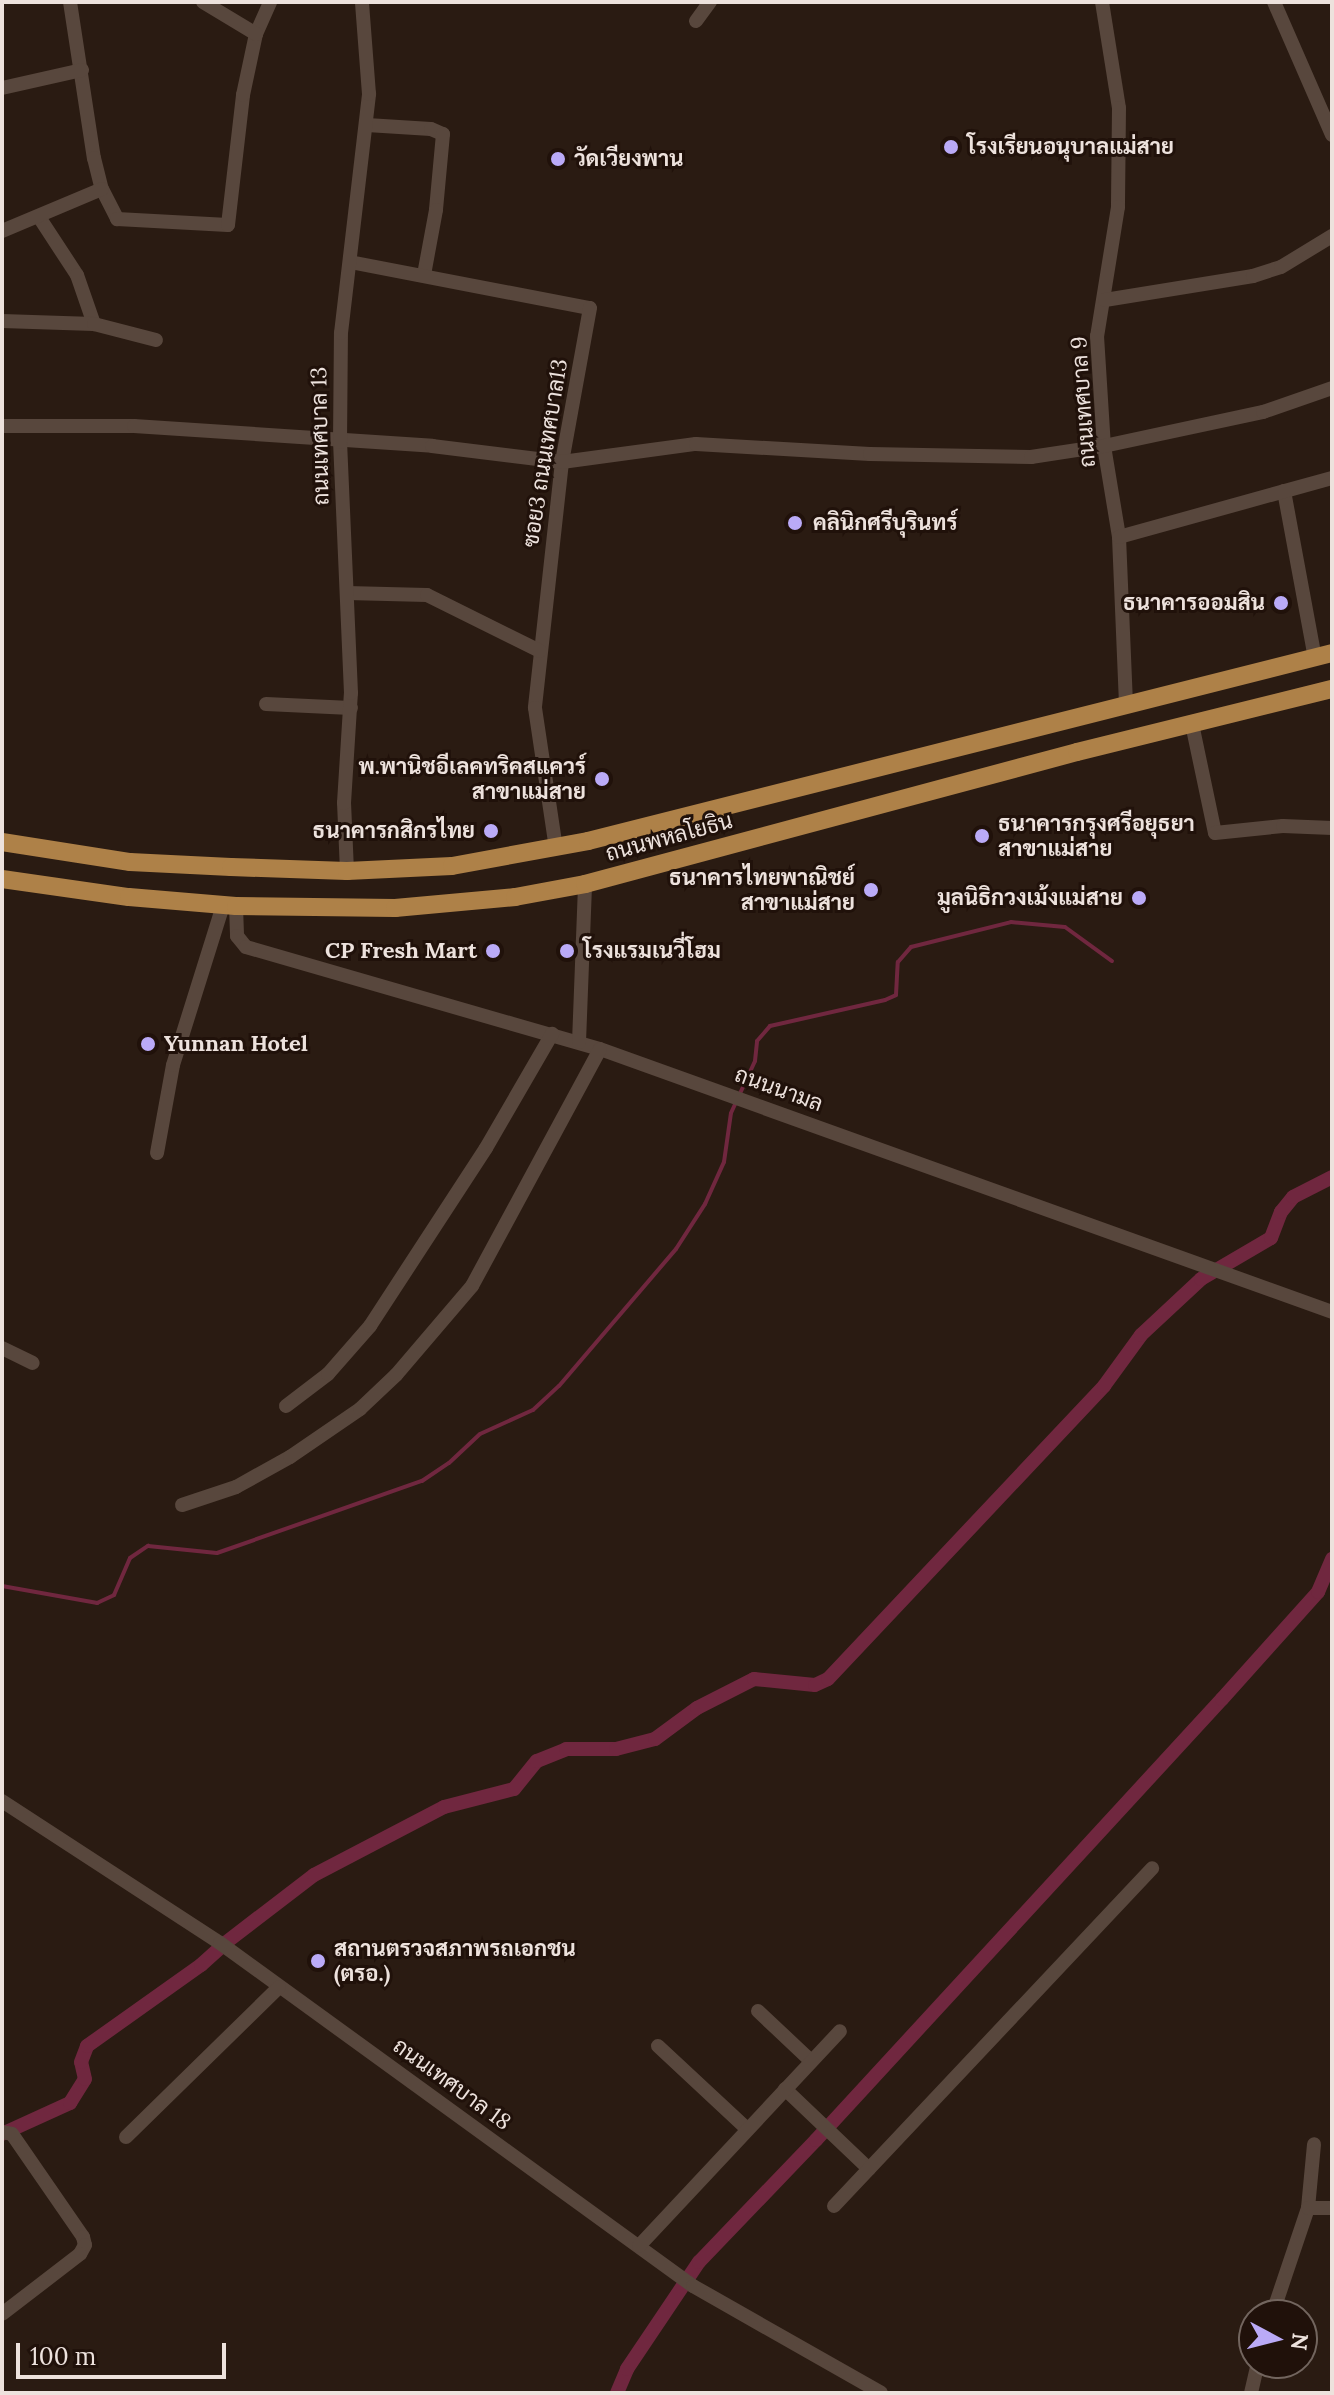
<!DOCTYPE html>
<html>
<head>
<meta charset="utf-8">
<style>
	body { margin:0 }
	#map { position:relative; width:1334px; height:2395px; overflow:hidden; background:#2a1b12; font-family:Lora,Sarabun,serif }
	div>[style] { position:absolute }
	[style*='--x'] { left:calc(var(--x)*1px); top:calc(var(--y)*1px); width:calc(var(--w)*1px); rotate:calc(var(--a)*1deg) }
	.stream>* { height:4px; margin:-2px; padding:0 2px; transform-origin:2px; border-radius:2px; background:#70273f }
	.canal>* { height:14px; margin:-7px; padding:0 7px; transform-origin:7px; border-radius:7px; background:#70273f }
	.minor>* { height:14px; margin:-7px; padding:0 7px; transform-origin:7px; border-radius:7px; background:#58473d }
	.major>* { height:18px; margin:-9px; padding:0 9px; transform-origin:9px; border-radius:9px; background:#ae8148 }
	.dots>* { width:22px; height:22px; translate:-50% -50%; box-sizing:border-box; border:4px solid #20110a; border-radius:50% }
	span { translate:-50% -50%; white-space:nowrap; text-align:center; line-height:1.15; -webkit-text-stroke:6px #20110a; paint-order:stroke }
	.poi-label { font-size:22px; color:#ede2dd; font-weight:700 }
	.left { translate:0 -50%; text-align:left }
	.right { translate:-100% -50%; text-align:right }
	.street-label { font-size:22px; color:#ede2dd }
	.frame { position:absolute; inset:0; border:4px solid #ede2dd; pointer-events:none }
	.north { position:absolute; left:1238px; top:2299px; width:80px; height:80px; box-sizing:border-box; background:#20110a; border:2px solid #72655e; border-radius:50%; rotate:97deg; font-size:22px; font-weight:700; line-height:32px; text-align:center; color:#ede2dd }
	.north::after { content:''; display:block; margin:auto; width:28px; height:36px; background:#baaaf7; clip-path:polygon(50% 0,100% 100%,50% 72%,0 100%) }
	.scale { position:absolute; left:16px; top:2343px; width:210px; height:36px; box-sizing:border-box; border:4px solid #ede2dd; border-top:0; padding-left:10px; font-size:24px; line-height:28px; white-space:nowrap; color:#ede2dd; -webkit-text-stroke:6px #20110a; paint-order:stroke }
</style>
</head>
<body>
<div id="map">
	<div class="stream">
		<i style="--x:2;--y:1586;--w:97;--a:10.1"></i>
		<i style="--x:97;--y:1603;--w:19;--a:-25"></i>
		<i style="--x:114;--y:1595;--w:40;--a:-66.6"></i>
		<i style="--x:130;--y:1558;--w:22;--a:-34"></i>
		<i style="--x:148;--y:1546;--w:69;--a:5.8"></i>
		<i style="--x:217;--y:1553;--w:217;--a:-19.4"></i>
		<i style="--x:422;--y:1481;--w:32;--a:-34"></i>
		<i style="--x:449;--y:1463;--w:42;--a:-43.1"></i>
		<i style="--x:480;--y:1434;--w:58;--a:-24.4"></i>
		<i style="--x:533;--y:1410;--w:35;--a:-43"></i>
		<i style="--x:559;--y:1386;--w:180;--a:-49.5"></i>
		<i style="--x:676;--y:1249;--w:54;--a:-57.2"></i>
		<i style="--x:705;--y:1204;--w:46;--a:-65.7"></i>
		<i style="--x:724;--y:1162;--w:49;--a:-81.9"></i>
		<i style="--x:731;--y:1113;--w:57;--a:-65.2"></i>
		<i style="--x:755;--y:1061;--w:20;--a:-84"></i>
		<i style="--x:757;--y:1041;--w:20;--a:-49"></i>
		<i style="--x:770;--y:1026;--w:118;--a:-12.7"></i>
		<i style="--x:885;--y:1000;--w:12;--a:-24"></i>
		<i style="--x:896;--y:995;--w:33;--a:-87"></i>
		<i style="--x:898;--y:962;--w:20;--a:-49"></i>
		<i style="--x:911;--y:947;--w:103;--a:-14"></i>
		<i style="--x:1011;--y:922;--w:54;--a:5.3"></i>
		<i style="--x:1065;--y:927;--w:58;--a:35.9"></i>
	</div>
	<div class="canal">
		<i style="--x:2;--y:2134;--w:75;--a:-24.5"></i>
		<i style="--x:70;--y:2103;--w:28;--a:-58"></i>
		<i style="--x:85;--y:2079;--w:17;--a:-103"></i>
		<i style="--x:81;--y:2062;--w:17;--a:-69"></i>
		<i style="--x:87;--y:2046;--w:140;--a:-35.4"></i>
		<i style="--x:201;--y:1965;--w:31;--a:-42"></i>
		<i style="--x:224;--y:1944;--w:113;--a:-37.5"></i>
		<i style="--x:314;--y:1875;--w:147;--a:-27.6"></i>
		<i style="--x:444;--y:1807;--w:72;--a:-14.4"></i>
		<i style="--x:514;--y:1789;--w:36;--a:-51"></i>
		<i style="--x:537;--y:1761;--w:31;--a:-22"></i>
		<i style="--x:566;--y:1749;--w:50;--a:0"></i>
		<i style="--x:616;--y:1749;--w:40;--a:-14.4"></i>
		<i style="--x:655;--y:1739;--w:52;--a:-36.4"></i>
		<i style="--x:697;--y:1708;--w:64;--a:-27"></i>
		<i style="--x:754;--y:1679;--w:61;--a:5.6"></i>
		<i style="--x:815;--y:1685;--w:14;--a:-25"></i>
		<i style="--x:828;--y:1679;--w:403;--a:-46.7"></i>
		<i style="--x:1104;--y:1386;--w:63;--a:-54"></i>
		<i style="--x:1141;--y:1335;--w:82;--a:-43"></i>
		<i style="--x:1201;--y:1279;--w:81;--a:-30.4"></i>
		<i style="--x:1271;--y:1238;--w:28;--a:-69"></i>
		<i style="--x:1281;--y:1212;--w:19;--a:-51"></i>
		<i style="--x:1293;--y:1197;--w:44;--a:-27.1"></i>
		<i style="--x:617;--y:2393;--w:26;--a:-67"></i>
		<i style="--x:627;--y:2369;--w:129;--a:-56.1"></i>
		<i style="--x:699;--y:2262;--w:169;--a:-46.2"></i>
		<i style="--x:816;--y:2140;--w:599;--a:-47.37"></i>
		<i style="--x:1222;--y:1699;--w:144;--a:-48.1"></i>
		<i style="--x:1318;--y:1592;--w:36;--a:-67"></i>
	</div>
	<div class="minor">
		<i style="--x:70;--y:2;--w:158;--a:81.3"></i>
		<i style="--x:94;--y:158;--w:32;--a:76"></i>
		<i style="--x:102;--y:189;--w:34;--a:63"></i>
		<i style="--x:117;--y:219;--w:111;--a:3.1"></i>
		<i style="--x:228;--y:225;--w:131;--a:-83.4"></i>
		<i style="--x:243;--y:95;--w:62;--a:-78"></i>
		<i style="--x:256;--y:34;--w:35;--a:-66"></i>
		<i style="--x:203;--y:2;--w:62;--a:31.1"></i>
		<i style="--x:1102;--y:2;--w:107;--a:80.9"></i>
		<i style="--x:1119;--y:108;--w:99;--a:90.6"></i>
		<i style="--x:1118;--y:207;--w:131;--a:99.2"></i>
		<i style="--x:1097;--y:336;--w:110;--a:86.4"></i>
		<i style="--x:1104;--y:446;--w:92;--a:80.6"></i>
		<i style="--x:1119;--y:537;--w:169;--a:87.6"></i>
		<i style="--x:1274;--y:2;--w:145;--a:66.4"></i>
		<i style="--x:696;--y:21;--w:24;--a:-54"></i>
		<i style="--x:2;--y:88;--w:82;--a:-12.7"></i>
		<i style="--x:367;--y:125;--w:64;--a:3.6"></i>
		<i style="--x:431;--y:129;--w:13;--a:23"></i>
		<i style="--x:443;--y:134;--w:76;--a:95.3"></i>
		<i style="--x:436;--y:210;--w:66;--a:100.5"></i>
		<i style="--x:39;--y:217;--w:69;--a:56.8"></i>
		<i style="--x:77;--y:275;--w:52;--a:70.9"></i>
		<i style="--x:2;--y:231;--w:108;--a:-22.8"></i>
		<i style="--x:350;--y:262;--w:244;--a:10.9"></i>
		<i style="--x:590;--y:308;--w:157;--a:100.3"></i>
		<i style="--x:562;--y:462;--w:247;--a:96.3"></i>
		<i style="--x:535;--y:708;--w:142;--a:81.5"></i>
		<i style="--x:1105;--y:300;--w:150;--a:-9.2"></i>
		<i style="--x:1253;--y:276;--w:29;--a:-18"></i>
		<i style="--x:1281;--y:267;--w:60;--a:-31.3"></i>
		<i style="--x:2;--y:321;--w:92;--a:1.9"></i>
		<i style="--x:94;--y:324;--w:64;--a:14.5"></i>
		<i style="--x:2;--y:426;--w:132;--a:0"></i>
		<i style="--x:134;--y:426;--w:299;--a:3.8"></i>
		<i style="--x:432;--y:446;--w:131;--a:7"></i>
		<i style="--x:562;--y:462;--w:135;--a:-7.7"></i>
		<i style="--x:696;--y:444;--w:174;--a:3.3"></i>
		<i style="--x:870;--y:454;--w:161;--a:1.1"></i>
		<i style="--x:1031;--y:457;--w:74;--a:-8.6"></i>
		<i style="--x:1104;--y:446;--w:163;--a:-12.1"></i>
		<i style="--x:1263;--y:412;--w:73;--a:-19.2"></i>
		<i style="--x:1284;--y:491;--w:170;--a:79.5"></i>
		<i style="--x:1119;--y:537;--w:221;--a:-15.5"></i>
		<i style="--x:347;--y:593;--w:80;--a:1.4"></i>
		<i style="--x:427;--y:595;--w:126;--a:26.4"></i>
		<i style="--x:266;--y:704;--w:85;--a:2.7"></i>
		<i style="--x:1192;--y:724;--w:111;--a:78.1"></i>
		<i style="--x:1215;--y:833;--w:68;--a:-5.9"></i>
		<i style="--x:1283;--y:826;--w:49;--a:2.3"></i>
		<i style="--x:347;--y:871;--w:68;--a:-92.5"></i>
		<i style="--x:344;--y:803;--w:110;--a:-86.4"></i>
		<i style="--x:351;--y:693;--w:251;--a:-92.5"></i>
		<i style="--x:340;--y:442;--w:109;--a:-89.5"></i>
		<i style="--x:341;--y:333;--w:241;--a:-83.3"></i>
		<i style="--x:369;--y:94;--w:92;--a:-94.4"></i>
		<i style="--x:236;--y:906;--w:30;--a:88"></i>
		<i style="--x:237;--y:936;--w:14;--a:51"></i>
		<i style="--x:246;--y:947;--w:368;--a:16.1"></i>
		<i style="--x:600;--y:1049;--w:778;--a:19.76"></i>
		<i style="--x:579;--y:1042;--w:158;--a:-87.8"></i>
		<i style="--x:157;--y:1153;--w:89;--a:-79.7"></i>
		<i style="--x:173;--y:1065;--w:168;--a:-72.6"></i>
		<i style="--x:2;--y:1348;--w:34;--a:26"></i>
		<i style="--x:286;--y:1406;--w:53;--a:-37.3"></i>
		<i style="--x:328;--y:1374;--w:64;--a:-48.8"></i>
		<i style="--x:370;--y:1326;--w:212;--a:-56.9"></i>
		<i style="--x:486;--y:1148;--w:132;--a:-59.9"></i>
		<i style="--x:182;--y:1505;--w:57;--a:-18.4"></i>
		<i style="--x:236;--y:1487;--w:62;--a:-29.1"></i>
		<i style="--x:290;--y:1457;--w:85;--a:-34.4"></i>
		<i style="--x:360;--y:1409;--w:50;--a:-43.4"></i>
		<i style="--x:396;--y:1375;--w:117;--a:-49.5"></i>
		<i style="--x:472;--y:1286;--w:269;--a:-61.6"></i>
		<i style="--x:2;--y:1801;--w:260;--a:33.1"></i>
		<i style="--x:220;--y:1943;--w:584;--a:35.95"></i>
		<i style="--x:693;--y:2286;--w:216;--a:29.6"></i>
		<i style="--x:758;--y:2011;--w:73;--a:43.3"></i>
		<i style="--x:658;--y:2046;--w:122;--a:43"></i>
		<i style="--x:785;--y:2089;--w:116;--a:43.6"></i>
		<i style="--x:2;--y:2132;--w:10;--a:11"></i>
		<i style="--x:12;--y:2134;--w:125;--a:55.4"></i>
		<i style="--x:83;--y:2237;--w:8;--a:76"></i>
		<i style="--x:85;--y:2245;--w:10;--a:119"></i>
		<i style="--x:80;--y:2254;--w:98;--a:142.4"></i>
		<i style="--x:126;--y:2137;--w:214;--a:-44.4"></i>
		<i style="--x:834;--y:2206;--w:464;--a:-46.7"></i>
		<i style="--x:1308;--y:2208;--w:64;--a:-84.6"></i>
		<i style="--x:639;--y:2246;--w:294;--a:-46.9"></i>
		<i style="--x:1272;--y:2315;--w:113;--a:-71.4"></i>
		<i style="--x:1308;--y:2208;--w:24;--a:0"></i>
		<i style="--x:1251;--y:2393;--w:31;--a:-77"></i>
	</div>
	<div class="major">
		<i style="--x:2;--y:842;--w:130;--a:8.9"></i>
		<i style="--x:130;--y:862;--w:101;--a:2.8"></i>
		<i style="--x:231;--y:867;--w:116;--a:2"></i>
		<i style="--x:347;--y:871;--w:105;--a:-2.7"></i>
		<i style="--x:452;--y:866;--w:138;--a:-10.4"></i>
		<i style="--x:588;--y:841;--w:767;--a:-14.18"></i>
		<i style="--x:2;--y:879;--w:128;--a:8.1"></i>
		<i style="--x:129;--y:897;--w:107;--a:4.8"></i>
		<i style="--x:236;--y:906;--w:159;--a:0.7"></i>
		<i style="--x:395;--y:908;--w:121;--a:-5.2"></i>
		<i style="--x:515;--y:897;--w:71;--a:-10.5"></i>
		<i style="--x:585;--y:884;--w:509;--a:-15.02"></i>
		<i style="--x:1077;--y:752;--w:263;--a:-13.9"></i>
	</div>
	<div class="dots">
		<i style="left:951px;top:147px;background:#baaaf7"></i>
		<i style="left:558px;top:159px;background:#baaaf7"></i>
		<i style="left:795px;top:523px;background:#baaaf7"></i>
		<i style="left:1281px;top:603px;background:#baaaf7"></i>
		<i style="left:602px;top:779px;background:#baaaf7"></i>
		<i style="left:491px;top:831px;background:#baaaf7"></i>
		<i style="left:982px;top:836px;background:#baaaf7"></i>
		<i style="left:871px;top:890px;background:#baaaf7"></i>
		<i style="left:1139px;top:898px;background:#baaaf7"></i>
		<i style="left:493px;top:951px;background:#baaaf7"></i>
		<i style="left:567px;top:951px;background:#baaaf7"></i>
		<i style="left:148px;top:1044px;background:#baaaf7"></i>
		<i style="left:318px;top:1961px;background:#baaaf7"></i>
	</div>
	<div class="poi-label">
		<span class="left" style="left:967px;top:147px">โรงเรียนอนุบาลแม่สาย</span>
		<span class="left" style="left:574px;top:159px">วัดเวียงพาน</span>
		<span class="left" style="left:813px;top:523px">คลินิกศรีบุรินทร์</span>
		<span class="right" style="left:1265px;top:603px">ธนาคารออมสิน</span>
		<span class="right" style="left:586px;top:779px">พ.พานิชอีเลคทริคสแควร์<br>สาขาแม่สาย</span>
		<span class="left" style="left:998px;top:836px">ธนาคารกรุงศรีอยุธยา<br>สาขาแม่สาย</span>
		<span class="right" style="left:475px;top:831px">ธนาคารกสิกรไทย</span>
		<span class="right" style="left:855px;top:890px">ธนาคารไทยพาณิชย์<br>สาขาแม่สาย</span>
		<span class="right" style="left:1123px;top:898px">มูลนิธิกวงเม้งแม่สาย</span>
		<span class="right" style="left:477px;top:951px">CP Fresh Mart</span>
		<span class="left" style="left:583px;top:951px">โรงแรมเนวี่โฮม</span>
		<span class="left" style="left:164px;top:1044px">Yunnan Hotel</span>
		<span class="left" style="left:334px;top:1961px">สถานตรวจสภาพรถเอกชน<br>(ตรอ.)</span>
	</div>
	<div class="street-label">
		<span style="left:1083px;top:402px;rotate:-94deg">ถนนเทศบาล 9</span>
		<span style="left:320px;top:436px;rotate:-91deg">ถนนเทศบาล 13</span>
		<span style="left:545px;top:453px;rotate:-81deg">ซอย3 ถนนเทศบาล13</span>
		<span style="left:669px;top:837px;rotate:-15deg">ถนนพหลโยธิน</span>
		<span style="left:779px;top:1089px;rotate:20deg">ถนนนามล</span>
		<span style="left:452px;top:2084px;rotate:36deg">ถนนเทศบาล 18</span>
	</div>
	<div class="frame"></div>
	<div class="north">N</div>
	<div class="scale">100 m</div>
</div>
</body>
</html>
